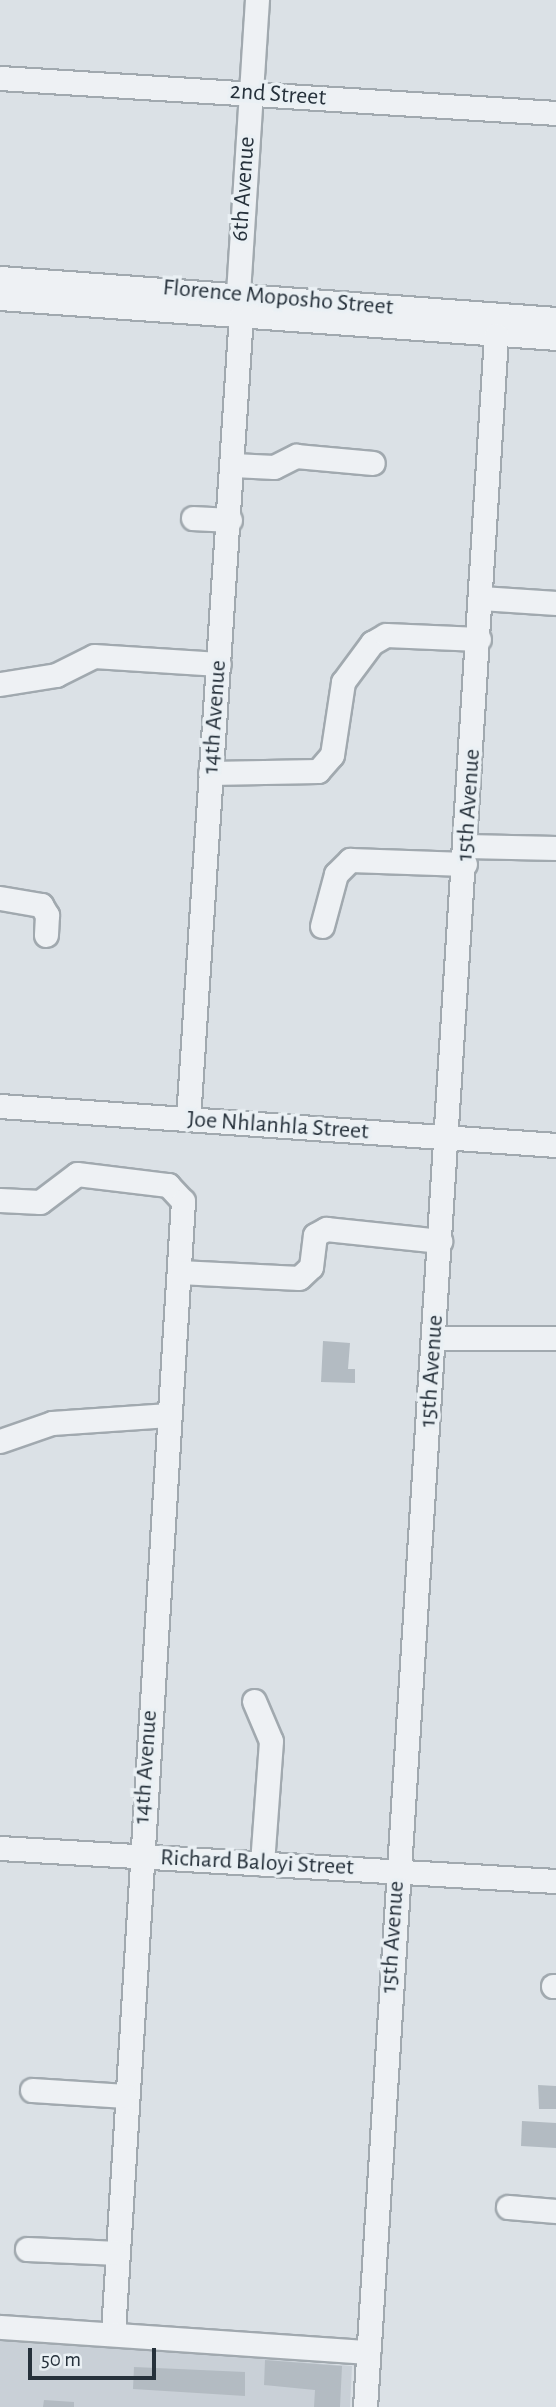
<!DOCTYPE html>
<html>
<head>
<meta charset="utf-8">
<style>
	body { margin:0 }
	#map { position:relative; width:556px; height:2407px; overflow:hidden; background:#dbe1e6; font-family:"Alegreya Sans",sans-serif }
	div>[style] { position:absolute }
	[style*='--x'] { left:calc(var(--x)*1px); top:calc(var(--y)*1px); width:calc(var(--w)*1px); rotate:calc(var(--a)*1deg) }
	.built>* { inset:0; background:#c9d0d7 }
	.building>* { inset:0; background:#b3bbc2 }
	.roads { filter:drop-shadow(2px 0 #a1a9af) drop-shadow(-2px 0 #a1a9af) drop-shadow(0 2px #a1a9af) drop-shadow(0 -2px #a1a9af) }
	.minor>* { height:23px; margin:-11.5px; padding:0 11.5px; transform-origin:11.5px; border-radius:11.5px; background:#eef1f4 }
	span { translate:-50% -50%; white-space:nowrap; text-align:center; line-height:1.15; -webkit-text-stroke:7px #eaf0f4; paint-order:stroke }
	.street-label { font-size:24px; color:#26313b }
	.scale { position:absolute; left:28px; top:2348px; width:128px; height:32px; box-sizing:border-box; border:4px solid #26313b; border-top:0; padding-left:9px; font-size:21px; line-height:24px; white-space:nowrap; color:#26313b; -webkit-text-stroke:5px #eaf0f4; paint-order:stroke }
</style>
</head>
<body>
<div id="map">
	<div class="built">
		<i style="clip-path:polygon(0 2337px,352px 2366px,350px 2407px,0 2407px)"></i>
	</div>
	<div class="building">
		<i style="clip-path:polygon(323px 1341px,350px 1343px,348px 1369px,355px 1369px,355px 1383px,321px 1382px)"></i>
		<i style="clip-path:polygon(538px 2085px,556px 2086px,556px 2109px,539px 2109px)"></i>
		<i style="clip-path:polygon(522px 2121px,556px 2123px,556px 2148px,521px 2146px)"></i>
		<i style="clip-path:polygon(265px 2360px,342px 2366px,340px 2407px,314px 2407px,315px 2390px,264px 2385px)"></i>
		<i style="clip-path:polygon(134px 2367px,245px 2372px,245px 2396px,133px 2389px)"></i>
		<i style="clip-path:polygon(44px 2400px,74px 2402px,74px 2407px,43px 2407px)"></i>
	</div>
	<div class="roads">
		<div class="minor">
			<i style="--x:0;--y:78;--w:557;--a:3.6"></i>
			<i style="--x:0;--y:278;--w:558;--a:4.22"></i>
			<i style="--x:238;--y:293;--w:294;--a:-86.3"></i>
			<i style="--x:0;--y:298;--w:557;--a:4.11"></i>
			<i style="--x:233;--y:465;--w:41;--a:2.8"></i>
			<i style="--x:274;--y:467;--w:25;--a:-27"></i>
			<i style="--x:296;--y:456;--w:77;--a:5.2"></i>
			<i style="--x:193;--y:518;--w:37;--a:3"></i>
			<i style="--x:481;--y:598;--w:75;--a:3.8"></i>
			<i style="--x:0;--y:684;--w:57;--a:-9.1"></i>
			<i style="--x:56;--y:675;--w:42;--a:-26.6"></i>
			<i style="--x:94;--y:656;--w:125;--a:3.7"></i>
			<i style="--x:210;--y:773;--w:108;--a:-1.1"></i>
			<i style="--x:318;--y:771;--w:21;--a:-49"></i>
			<i style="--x:332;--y:755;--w:74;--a:-81.4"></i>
			<i style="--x:343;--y:682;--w:49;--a:-53.4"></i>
			<i style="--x:372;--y:643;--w:16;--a:-30"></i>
			<i style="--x:386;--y:635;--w:93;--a:2.5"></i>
			<i style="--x:466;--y:846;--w:90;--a:1.3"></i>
			<i style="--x:0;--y:898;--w:42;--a:9.7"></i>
			<i style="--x:41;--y:905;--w:12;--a:59"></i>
			<i style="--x:47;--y:915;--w:20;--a:93"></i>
			<i style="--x:322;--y:926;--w:54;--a:-74.9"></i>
			<i style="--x:336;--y:874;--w:20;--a:-45"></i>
			<i style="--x:350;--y:860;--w:115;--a:2"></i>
			<i style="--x:0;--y:1106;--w:557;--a:4.01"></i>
			<i style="--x:188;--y:1119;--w:806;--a:-86.23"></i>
			<i style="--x:0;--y:1200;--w:40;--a:2.9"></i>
			<i style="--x:40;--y:1202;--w:46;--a:-37.1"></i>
			<i style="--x:77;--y:1174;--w:92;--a:6.9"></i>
			<i style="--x:168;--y:1185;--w:22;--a:47"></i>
			<i style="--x:183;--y:1201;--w:1135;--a:93.54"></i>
			<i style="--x:179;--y:1272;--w:120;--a:2.9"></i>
			<i style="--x:299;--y:1278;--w:16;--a:-43"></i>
			<i style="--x:311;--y:1267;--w:32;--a:-83"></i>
			<i style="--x:315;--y:1235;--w:13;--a:-29"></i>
			<i style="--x:326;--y:1229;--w:115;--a:6"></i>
			<i style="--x:434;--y:1338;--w:122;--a:0"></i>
			<i style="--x:0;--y:1441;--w:55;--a:-19.1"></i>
			<i style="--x:52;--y:1423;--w:117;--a:-3.9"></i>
			<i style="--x:254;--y:1701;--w:43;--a:67"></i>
			<i style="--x:271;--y:1741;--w:123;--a:94.2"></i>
			<i style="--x:0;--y:1848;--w:557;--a:3.4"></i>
			<i style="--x:553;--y:1986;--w:3;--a:0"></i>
			<i style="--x:32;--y:2090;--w:94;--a:3.7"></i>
			<i style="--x:508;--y:2207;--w:48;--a:4.8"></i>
			<i style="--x:27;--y:2249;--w:91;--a:2.5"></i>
			<i style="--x:0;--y:2327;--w:369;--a:3.9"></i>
			<i style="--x:365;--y:2407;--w:2076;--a:-86.38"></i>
		</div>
	</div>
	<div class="street-label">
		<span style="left:278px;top:95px;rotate:4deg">2nd Street</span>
		<span style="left:244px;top:189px;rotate:-86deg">6th Avenue</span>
		<span style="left:278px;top:298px;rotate:5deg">Florence Moposho Street</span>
		<span style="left:215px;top:717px;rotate:-86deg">14th Avenue</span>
		<span style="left:469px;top:805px;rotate:-86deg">15th Avenue</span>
		<span style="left:278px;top:1126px;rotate:4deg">Joe Nhlanhla Street</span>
		<span style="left:432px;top:1371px;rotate:-86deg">15th Avenue</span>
		<span style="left:146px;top:1767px;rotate:-86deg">14th Avenue</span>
		<span style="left:257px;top:1863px;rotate:3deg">Richard Baloyi Street</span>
		<span style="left:393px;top:1937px;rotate:-86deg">15th Avenue</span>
	</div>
	<div class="scale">50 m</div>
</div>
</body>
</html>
